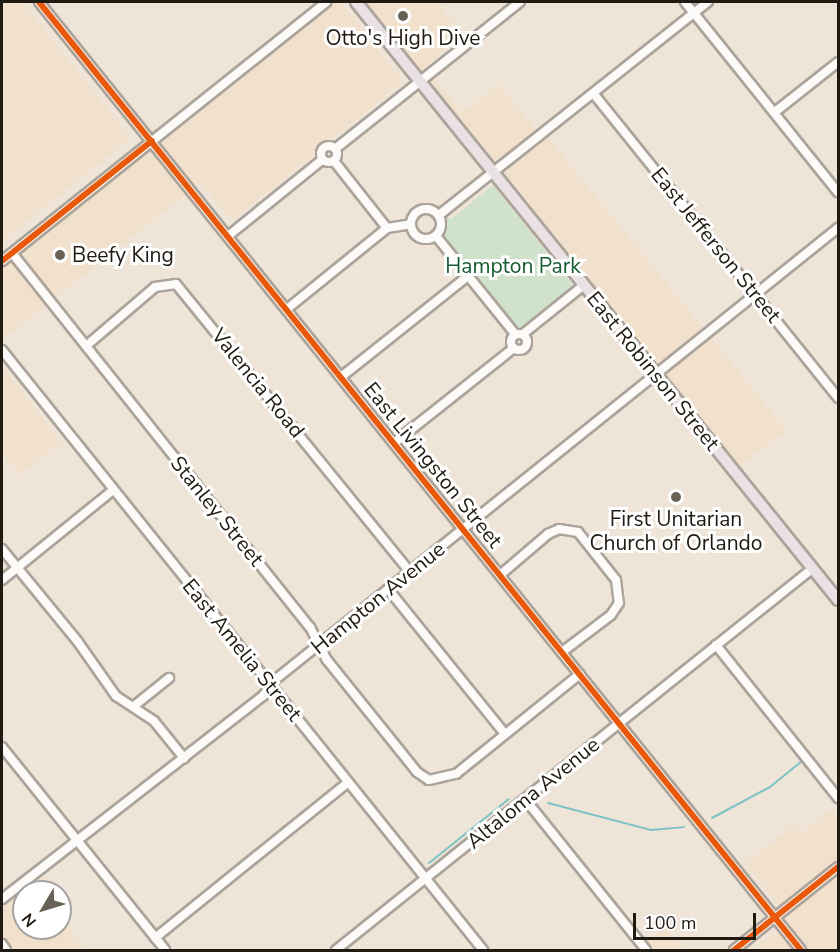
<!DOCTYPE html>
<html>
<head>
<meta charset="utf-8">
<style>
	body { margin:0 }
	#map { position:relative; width:840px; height:952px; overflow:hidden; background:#eee4d8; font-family:"Nunito Sans",sans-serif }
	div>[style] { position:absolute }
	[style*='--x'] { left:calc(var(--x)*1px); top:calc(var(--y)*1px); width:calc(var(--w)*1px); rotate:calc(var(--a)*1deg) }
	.built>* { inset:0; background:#f1e0cb }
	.green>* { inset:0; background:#d1e2cc }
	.stream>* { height:2px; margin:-1px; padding:0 1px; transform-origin:1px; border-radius:1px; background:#7cc2c5 }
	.roads { filter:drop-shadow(2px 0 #aca49b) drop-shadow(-2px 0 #aca49b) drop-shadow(0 2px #aca49b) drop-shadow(0 -2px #aca49b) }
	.minor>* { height:8px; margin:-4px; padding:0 4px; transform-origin:4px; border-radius:4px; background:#fcfbf9 }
	.minor>.ring { margin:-4px; padding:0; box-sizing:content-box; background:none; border:8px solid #fcfbf9; border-radius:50% }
	.major>* { height:10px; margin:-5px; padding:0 5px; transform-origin:5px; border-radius:5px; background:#eae1e4 }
	.cycleway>* { height:6px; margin:-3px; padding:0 3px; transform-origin:3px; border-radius:3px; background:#e8590c }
	.dots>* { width:16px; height:16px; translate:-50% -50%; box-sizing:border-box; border:3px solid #fff; border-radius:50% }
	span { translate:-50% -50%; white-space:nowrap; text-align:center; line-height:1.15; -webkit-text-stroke:6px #fff; paint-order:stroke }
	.poi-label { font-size:21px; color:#201a12 }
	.left { translate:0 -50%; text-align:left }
	.street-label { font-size:21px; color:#201a12 }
	.park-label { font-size:21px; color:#145c2f }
	.frame { position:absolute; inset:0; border:3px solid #201a12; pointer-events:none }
	.north { position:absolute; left:12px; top:880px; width:60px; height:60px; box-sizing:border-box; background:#fff; border:2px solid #a6a3a0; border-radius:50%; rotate:232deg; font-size:16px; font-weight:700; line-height:24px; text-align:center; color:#201a12 }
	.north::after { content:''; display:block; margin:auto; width:21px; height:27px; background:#686157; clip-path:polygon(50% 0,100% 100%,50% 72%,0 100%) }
	.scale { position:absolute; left:633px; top:913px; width:123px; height:27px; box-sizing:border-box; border:3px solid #201a12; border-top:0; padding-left:8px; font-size:18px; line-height:21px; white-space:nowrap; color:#201a12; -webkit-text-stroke:4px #fff; paint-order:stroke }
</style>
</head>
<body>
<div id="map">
	<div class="built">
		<i style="clip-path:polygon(2px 2px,22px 2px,131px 138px,2px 241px)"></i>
		<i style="clip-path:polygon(326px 2px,340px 2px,401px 79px,400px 84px,235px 218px,229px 218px,200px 183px,2px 340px,2px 262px)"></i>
		<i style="clip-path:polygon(357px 2px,448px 2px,441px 8px,462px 35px,424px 66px,462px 113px,499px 84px,533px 127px,548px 138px,786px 430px,734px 470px)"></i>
		<i style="clip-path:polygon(2px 367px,61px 442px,20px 475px,2px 451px)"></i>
		<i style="clip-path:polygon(832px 809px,838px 818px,838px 950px,752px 950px,790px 920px,746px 863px,793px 826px,800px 834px)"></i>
		<i style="clip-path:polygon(42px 876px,55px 892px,24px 892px,24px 928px,60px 928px,60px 917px,86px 950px,2px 950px,2px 909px)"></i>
		<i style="clip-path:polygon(666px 926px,685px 950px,635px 950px)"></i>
	</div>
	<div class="green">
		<i style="clip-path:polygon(493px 185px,572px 284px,572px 290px,519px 332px,441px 234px,446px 217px,451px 219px)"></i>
	</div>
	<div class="stream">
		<i style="--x:548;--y:803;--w:106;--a:14.7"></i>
		<i style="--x:651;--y:830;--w:33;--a:-5"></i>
		<i style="--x:712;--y:818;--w:66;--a:-28.1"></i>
		<i style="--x:770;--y:787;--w:40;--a:-39"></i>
		<i style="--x:429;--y:863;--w:102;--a:-38.7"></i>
	</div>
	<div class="roads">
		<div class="minor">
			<i style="--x:39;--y:2;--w:1216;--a:51.21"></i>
			<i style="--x:685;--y:2;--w:244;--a:51.2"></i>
			<i style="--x:593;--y:93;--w:391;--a:51.2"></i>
			<i style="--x:775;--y:112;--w:80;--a:-38.4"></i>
			<i class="ring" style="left:321px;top:146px;width:8px;height:8px"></i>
			<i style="--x:335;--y:149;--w:236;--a:-38.5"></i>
			<i style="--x:334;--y:161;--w:85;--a:51.7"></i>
			<i class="ring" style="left:411px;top:209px;width:22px;height:22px"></i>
			<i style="--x:439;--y:215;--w:343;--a:-38.4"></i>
			<i style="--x:228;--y:236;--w:121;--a:-39"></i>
			<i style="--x:436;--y:236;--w:126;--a:51.1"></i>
			<i style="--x:12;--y:253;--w:478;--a:51.5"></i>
			<i style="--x:310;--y:627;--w:37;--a:63"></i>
			<i style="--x:327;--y:660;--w:144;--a:51.2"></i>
			<i style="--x:417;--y:772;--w:14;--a:34"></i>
			<i style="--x:429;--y:780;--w:28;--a:-13"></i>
			<i style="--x:456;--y:774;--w:159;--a:-38.9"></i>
			<i style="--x:2;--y:261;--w:415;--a:-38.6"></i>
			<i style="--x:287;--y:309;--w:129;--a:-39"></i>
			<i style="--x:387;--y:228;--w:24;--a:-9"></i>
			<i class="ring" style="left:511px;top:334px;width:8px;height:8px"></i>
			<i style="--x:523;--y:334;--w:78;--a:-38.8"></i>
			<i style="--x:86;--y:346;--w:91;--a:-40.5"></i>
			<i style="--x:155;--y:287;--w:21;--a:-8"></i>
			<i style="--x:176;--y:284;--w:371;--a:50.9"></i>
			<i style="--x:2;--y:350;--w:769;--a:51.28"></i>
			<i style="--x:341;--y:377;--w:162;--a:-38.5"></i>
			<i style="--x:394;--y:443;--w:153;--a:-38.4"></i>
			<i style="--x:2;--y:549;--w:120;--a:50.7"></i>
			<i style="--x:78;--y:642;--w:66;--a:54.9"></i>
			<i style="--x:116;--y:696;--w:45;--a:33.3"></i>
			<i style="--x:154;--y:721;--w:48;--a:51"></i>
			<i style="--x:500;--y:575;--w:63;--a:-40.5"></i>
			<i style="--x:548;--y:534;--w:12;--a:-24"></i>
			<i style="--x:559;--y:529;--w:19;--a:9"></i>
			<i style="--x:578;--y:532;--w:61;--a:51.6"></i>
			<i style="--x:616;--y:580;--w:23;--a:83"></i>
			<i style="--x:619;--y:603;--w:14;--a:124"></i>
			<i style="--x:611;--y:615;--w:61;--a:142.9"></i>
			<i style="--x:2;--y:580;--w:143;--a:-39"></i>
			<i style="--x:388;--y:589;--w:186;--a:51.1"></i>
			<i style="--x:716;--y:645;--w:196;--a:51.4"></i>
			<i style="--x:134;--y:706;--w:45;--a:-38.7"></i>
			<i style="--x:2;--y:747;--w:260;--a:51.2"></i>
			<i style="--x:525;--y:799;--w:193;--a:51.3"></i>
			<i style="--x:2;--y:899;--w:331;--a:-37.9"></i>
			<i style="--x:263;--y:696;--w:21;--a:-53"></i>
			<i style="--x:276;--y:679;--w:721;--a:-38.75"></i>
			<i style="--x:155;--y:938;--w:248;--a:-38.9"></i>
			<i style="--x:2;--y:944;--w:7;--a:56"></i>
			<i style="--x:336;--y:950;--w:611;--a:-38.69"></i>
			<i style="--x:734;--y:950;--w:133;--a:-38.6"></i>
		</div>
		<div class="major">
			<i style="--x:356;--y:2;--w:768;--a:51.13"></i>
		</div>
	</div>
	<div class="cycleway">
		<i style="--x:39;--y:2;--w:1216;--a:51.21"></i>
		<i style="--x:2;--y:261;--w:192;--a:-38.7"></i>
		<i style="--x:734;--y:950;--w:133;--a:-38.6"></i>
	</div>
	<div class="dots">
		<i style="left:403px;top:16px;background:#686157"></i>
		<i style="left:60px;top:255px;background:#686157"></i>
		<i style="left:676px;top:497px;background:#686157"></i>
	</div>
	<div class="poi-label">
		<span style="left:403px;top:38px">Otto's High Dive</span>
		<span class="left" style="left:72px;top:255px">Beefy King</span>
		<span style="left:676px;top:531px">First Unitarian<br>Church of Orlando</span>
	</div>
	<div class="street-label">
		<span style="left:716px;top:245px;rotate:51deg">East Jefferson Street</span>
		<span style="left:653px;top:371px;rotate:51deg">East Robinson Street</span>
		<span style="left:258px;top:383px;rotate:51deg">Valencia Road</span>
		<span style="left:433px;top:465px;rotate:51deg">East Livingston Street</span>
		<span style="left:217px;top:511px;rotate:51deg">Stanley Street</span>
		<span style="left:378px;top:598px;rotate:-39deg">Hampton Avenue</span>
		<span style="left:242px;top:650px;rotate:51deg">East Amelia Street</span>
		<span style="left:533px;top:793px;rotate:-39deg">Altaloma Avenue</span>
	</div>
	<div class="park-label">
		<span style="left:513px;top:266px">Hampton Park</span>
	</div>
	<div class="frame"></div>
	<div class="north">N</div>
	<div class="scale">100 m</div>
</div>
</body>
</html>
